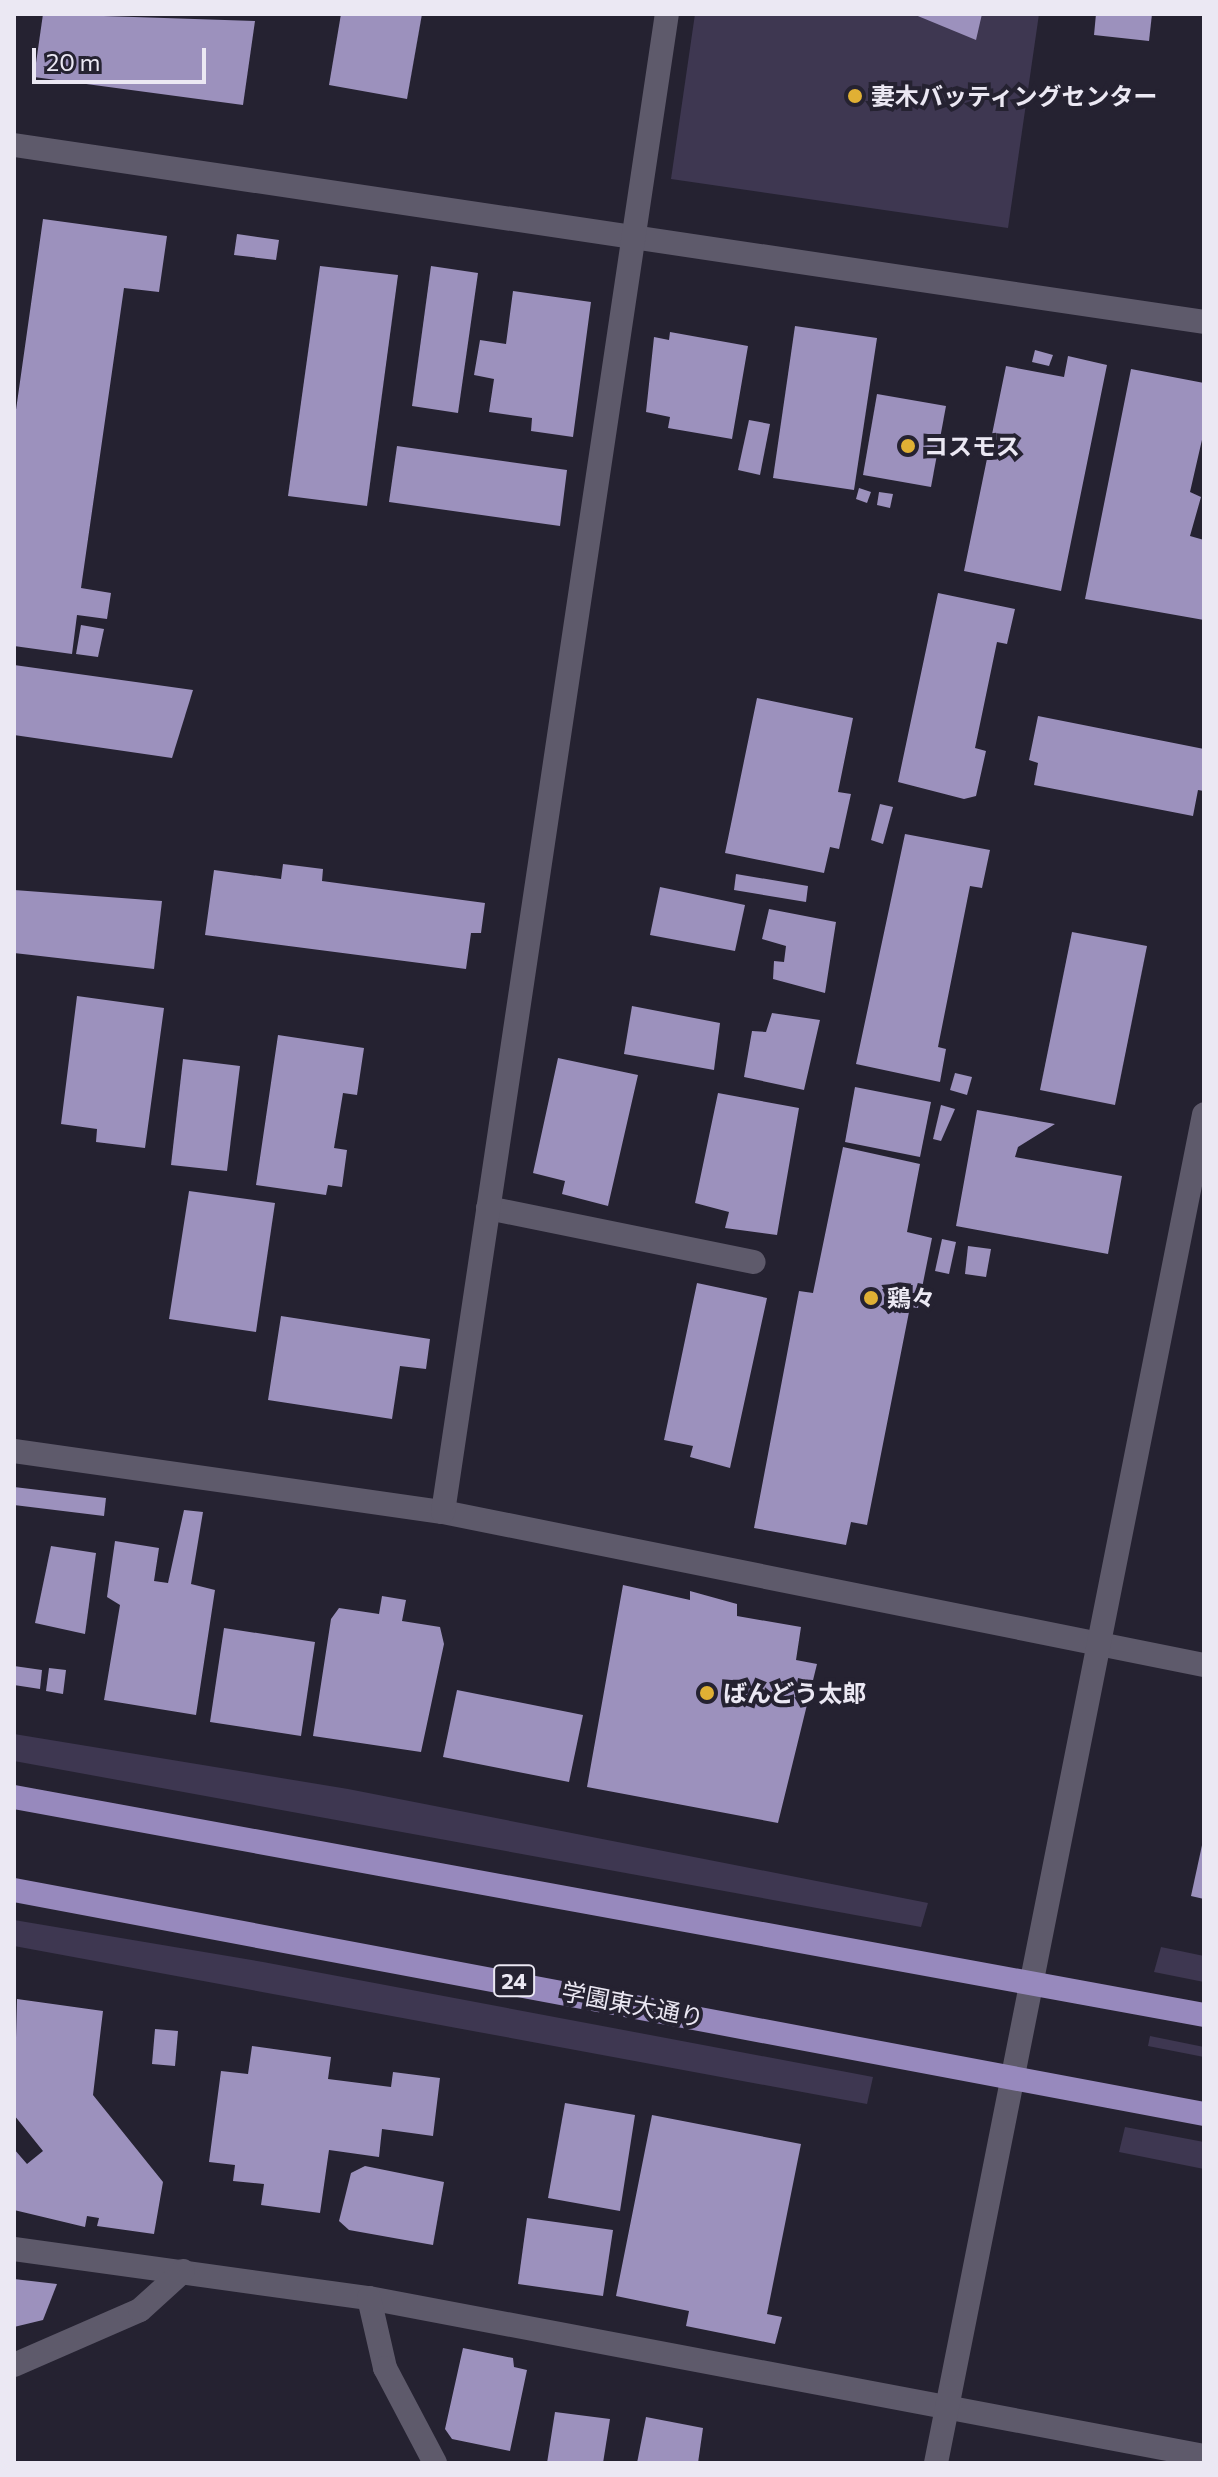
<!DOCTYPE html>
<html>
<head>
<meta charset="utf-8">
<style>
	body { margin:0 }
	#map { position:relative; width:1218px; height:2477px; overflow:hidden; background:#252231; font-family:Commissioner,"Noto Sans JP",sans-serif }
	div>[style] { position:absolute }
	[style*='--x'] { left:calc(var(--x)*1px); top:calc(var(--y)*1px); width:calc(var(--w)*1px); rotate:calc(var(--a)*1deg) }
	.green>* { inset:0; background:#3e3751 }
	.building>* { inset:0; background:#9c91bd }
	.minor>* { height:24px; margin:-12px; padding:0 12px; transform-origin:12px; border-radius:12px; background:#5e5a6b }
	.major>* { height:24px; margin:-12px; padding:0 12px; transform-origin:12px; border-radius:12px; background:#9789bd }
	.dots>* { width:22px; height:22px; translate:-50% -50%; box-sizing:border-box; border:4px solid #252231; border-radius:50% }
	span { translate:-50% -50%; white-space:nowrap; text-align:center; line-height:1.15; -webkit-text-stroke:8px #252231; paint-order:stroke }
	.shield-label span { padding:2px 6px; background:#252231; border:2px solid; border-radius:6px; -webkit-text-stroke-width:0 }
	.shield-label { font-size:22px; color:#ebe8f3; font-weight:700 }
	.poi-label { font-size:24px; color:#ebe8f3; font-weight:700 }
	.left { translate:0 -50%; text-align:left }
	.street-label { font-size:24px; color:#ebe8f3 }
	.frame { position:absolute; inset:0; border:16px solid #ebe8f3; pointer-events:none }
	.scale { position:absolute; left:32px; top:48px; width:174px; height:36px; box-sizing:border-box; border:4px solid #ebe8f3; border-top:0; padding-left:10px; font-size:24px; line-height:28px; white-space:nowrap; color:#ebe8f3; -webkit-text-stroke:6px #252231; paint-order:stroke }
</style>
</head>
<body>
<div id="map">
	<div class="green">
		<i style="clip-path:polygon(695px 14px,1039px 14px,1008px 228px,671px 179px)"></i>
		<i style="clip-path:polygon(14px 1734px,348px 1789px,928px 1903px,921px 1927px,14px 1761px)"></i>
		<i style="clip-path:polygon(14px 1920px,263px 1962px,873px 2077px,867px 2104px,14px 1946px)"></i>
		<i style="clip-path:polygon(1161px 1947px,1204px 1956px,1204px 1982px,1154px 1972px)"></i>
		<i style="clip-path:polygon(1150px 2036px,1204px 2047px,1204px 2057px,1148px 2046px)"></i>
		<i style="clip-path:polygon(1125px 2127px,1204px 2142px,1204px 2169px,1119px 2152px)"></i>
	</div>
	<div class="building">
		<i style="clip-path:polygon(43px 14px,255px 21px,243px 105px,34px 77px)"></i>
		<i style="clip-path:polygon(341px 14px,422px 14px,407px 99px,329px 85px)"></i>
		<i style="clip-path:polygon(913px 14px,982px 14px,976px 40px)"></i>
		<i style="clip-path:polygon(1096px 14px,1152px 14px,1149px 41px,1094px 35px)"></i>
		<i style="clip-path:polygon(43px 219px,167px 236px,159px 292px,124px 288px,81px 588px,111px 593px,107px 619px,77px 615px,72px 654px,14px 646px,14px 424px)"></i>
		<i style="clip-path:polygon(237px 234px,279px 240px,276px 260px,234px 255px)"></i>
		<i style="clip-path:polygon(320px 266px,398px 275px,367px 506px,288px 496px)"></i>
		<i style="clip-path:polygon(431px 266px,478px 273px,458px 413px,412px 406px)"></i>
		<i style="clip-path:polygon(513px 291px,591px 302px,573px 437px,531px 431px,532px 418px,489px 412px,494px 379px,474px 375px,480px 340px,506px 344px)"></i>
		<i style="clip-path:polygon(795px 326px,877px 338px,854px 490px,773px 478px)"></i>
		<i style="clip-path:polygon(670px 332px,748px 346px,732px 439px,668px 428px,670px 417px,646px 412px,654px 337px,669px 340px)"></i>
		<i style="clip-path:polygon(1035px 350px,1053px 355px,1049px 366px,1032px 362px)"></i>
		<i style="clip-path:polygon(1068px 356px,1107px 365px,1061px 591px,964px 571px,1006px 366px,1064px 377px)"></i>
		<i style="clip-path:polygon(1131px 369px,1204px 383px,1204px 431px,1190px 492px,1201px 497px,1190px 536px,1204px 540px,1204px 620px,1085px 599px)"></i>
		<i style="clip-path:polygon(877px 394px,946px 406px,931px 487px,863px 475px)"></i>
		<i style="clip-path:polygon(749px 420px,770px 424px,760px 475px,738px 470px)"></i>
		<i style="clip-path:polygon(397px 446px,567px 470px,560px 526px,389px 502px)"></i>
		<i style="clip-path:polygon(859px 488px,871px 492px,867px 503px,856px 499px)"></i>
		<i style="clip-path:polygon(879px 492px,893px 494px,890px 508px,877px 505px)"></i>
		<i style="clip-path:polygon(938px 593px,1015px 609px,1007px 644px,997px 642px,975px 748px,986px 751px,976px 796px,964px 799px,898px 782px)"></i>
		<i style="clip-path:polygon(81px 625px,104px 629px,98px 657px,76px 654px)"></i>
		<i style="clip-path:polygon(14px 665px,193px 690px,172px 758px,14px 735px)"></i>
		<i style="clip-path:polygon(757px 698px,853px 718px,838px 792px,851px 794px,839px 849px,830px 847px,824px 873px,725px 853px)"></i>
		<i style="clip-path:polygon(1038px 716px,1204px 749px,1204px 791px,1198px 790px,1193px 816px,1034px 785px,1038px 763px,1029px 760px)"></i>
		<i style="clip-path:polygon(880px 804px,893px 807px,883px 844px,871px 840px)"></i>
		<i style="clip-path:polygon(905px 834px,990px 850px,982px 888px,970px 886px,938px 1047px,946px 1049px,940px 1082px,856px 1064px)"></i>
		<i style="clip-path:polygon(283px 864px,323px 869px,322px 881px,485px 903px,481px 933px,471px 933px,466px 969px,205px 935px,214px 870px,281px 879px)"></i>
		<i style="clip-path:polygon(736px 874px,808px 886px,806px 902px,734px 890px)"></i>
		<i style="clip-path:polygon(660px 887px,745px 905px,735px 951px,650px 935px)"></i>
		<i style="clip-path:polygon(14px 890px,162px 901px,154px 969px,14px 953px)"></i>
		<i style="clip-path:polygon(769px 909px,836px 922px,825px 993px,773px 979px,774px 961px,784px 962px,786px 946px,762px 939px)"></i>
		<i style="clip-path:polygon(1072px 932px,1147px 946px,1115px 1105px,1040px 1090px)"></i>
		<i style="clip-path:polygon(77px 996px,164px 1008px,145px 1148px,96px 1142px,97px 1129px,61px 1124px)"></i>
		<i style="clip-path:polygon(632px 1006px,720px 1023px,714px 1070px,624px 1054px)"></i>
		<i style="clip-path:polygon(772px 1013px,820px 1020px,804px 1090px,744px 1077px,752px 1031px,766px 1032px)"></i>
		<i style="clip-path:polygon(278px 1035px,364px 1048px,357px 1095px,343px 1093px,334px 1148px,347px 1150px,342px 1187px,328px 1185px,326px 1195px,256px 1185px)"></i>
		<i style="clip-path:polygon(558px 1058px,638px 1075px,608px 1206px,562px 1194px,565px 1181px,533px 1173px)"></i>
		<i style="clip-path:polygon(183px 1059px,240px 1066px,227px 1171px,171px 1165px)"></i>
		<i style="clip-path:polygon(955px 1073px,972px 1077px,967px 1095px,950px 1090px)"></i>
		<i style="clip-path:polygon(855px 1087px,931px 1102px,920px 1157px,845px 1142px)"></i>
		<i style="clip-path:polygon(718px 1093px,799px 1108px,777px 1235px,725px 1228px,729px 1212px,695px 1203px)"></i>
		<i style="clip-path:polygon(941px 1105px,955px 1109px,941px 1141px,933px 1139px)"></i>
		<i style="clip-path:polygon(977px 1110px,1055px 1124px,1018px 1147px,1015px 1157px,1122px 1176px,1108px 1254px,956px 1226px)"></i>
		<i style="clip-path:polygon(843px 1147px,920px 1164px,907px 1232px,932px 1238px,918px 1308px,910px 1307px,867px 1525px,851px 1522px,846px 1545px,754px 1528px,799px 1291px,813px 1293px)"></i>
		<i style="clip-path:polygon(189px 1191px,275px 1203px,256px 1332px,169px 1319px)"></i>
		<i style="clip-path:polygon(942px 1239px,956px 1242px,949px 1274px,935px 1271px)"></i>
		<i style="clip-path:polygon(968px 1246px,991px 1249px,986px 1277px,965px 1274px)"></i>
		<i style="clip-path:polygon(697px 1283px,767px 1298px,730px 1468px,690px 1457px,693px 1446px,664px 1440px)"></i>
		<i style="clip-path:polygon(281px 1316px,430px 1339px,426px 1369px,400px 1366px,392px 1419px,268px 1400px)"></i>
		<i style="clip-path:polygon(14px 1487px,106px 1498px,104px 1516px,14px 1505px)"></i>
		<i style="clip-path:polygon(184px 1510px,203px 1512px,191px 1584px,215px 1590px,196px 1715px,104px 1700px,120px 1605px,107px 1597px,115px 1541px,159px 1548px,154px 1581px,168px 1583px)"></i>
		<i style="clip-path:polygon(51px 1546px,96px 1553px,85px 1634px,35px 1623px)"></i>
		<i style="clip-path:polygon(623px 1585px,690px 1600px,690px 1591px,737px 1604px,737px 1616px,801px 1627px,796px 1660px,817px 1664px,778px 1823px,587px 1787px)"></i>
		<i style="clip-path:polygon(382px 1596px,406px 1600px,402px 1621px,440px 1627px,444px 1644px,421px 1752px,313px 1736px,331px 1619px,339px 1608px,379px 1614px)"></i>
		<i style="clip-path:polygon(224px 1628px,315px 1642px,301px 1736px,210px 1722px)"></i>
		<i style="clip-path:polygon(14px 1666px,42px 1670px,40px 1689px,14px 1685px)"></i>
		<i style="clip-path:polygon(49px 1668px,66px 1670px,63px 1694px,46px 1691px)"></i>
		<i style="clip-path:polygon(457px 1690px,583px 1715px,569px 1782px,443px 1757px)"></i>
		<i style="clip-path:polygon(1204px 1836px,1204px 1899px,1191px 1896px)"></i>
		<i style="clip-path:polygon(17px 1999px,103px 2011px,93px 2095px,163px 2182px,154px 2234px,97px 2226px,99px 2218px,87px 2216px,85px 2227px,14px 2210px,14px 2149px,27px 2164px,43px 2151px,14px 2115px)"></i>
		<i style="clip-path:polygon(155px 2029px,178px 2031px,175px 2066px,152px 2064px)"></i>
		<i style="clip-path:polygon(252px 2046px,331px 2057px,328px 2079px,391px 2087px,393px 2072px,440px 2078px,433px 2136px,382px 2129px,379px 2157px,329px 2150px,320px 2213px,261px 2205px,264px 2184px,233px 2181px,235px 2165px,209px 2162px,221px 2071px,248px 2074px)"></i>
		<i style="clip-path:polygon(565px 2103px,635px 2115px,620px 2211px,548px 2198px)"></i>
		<i style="clip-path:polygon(652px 2115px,801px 2144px,767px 2314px,782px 2317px,775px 2344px,686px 2326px,689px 2311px,616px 2296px)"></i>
		<i style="clip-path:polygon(365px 2166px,444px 2182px,433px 2245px,349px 2230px,339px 2221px,351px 2173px)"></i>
		<i style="clip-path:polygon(527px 2218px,613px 2230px,603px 2296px,518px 2284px)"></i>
		<i style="clip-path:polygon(14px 2279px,57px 2284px,43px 2320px,14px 2327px)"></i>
		<i style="clip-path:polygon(463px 2348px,513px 2358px,514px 2367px,527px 2370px,510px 2451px,452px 2439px,445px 2429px)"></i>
		<i style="clip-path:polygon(555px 2412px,610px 2419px,603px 2463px,547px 2463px)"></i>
		<i style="clip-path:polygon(646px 2417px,703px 2428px,698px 2463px,637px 2463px)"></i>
	</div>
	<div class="minor">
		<i style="--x:14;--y:145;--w:1203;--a:8.46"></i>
		<i style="--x:488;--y:1208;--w:271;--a:11.5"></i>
		<i style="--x:14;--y:1451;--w:433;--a:8.1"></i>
		<i style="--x:443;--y:1512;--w:776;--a:11.37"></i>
		<i style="--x:443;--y:1512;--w:1515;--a:-81.5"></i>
		<i style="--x:14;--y:2249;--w:358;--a:7.9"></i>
		<i style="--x:369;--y:2298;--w:850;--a:10.71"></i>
		<i style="--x:369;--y:2298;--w:72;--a:77.1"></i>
		<i style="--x:385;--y:2368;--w:107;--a:62.2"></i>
		<i style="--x:14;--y:2365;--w:137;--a:-23.6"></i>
		<i style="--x:140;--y:2310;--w:58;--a:-42.2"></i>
		<i style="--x:936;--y:2463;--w:1375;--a:-78.76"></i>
	</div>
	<div class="major">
		<i style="--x:14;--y:1797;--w:1210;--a:10.38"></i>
		<i style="--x:14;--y:1890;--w:1211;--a:10.66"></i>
	</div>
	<div class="dots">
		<i style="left:855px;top:96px;background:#e0b034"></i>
		<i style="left:908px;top:446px;background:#e0b034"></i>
		<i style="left:871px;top:1298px;background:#e0b034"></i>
		<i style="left:707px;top:1693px;background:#e0b034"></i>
	</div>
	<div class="shield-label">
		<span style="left:514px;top:1981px">24</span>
	</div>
	<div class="poi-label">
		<span class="left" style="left:871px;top:96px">妻木バッティングセンター</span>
		<span class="left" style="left:924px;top:446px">コスモス</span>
		<span class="left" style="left:887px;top:1298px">鶏々</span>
		<span class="left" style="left:723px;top:1693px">ばんどう太郎</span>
	</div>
	<div class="street-label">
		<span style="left:633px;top:2004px;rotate:11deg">学園東大通り</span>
	</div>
	<div class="frame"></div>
	<div class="scale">20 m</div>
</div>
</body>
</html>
